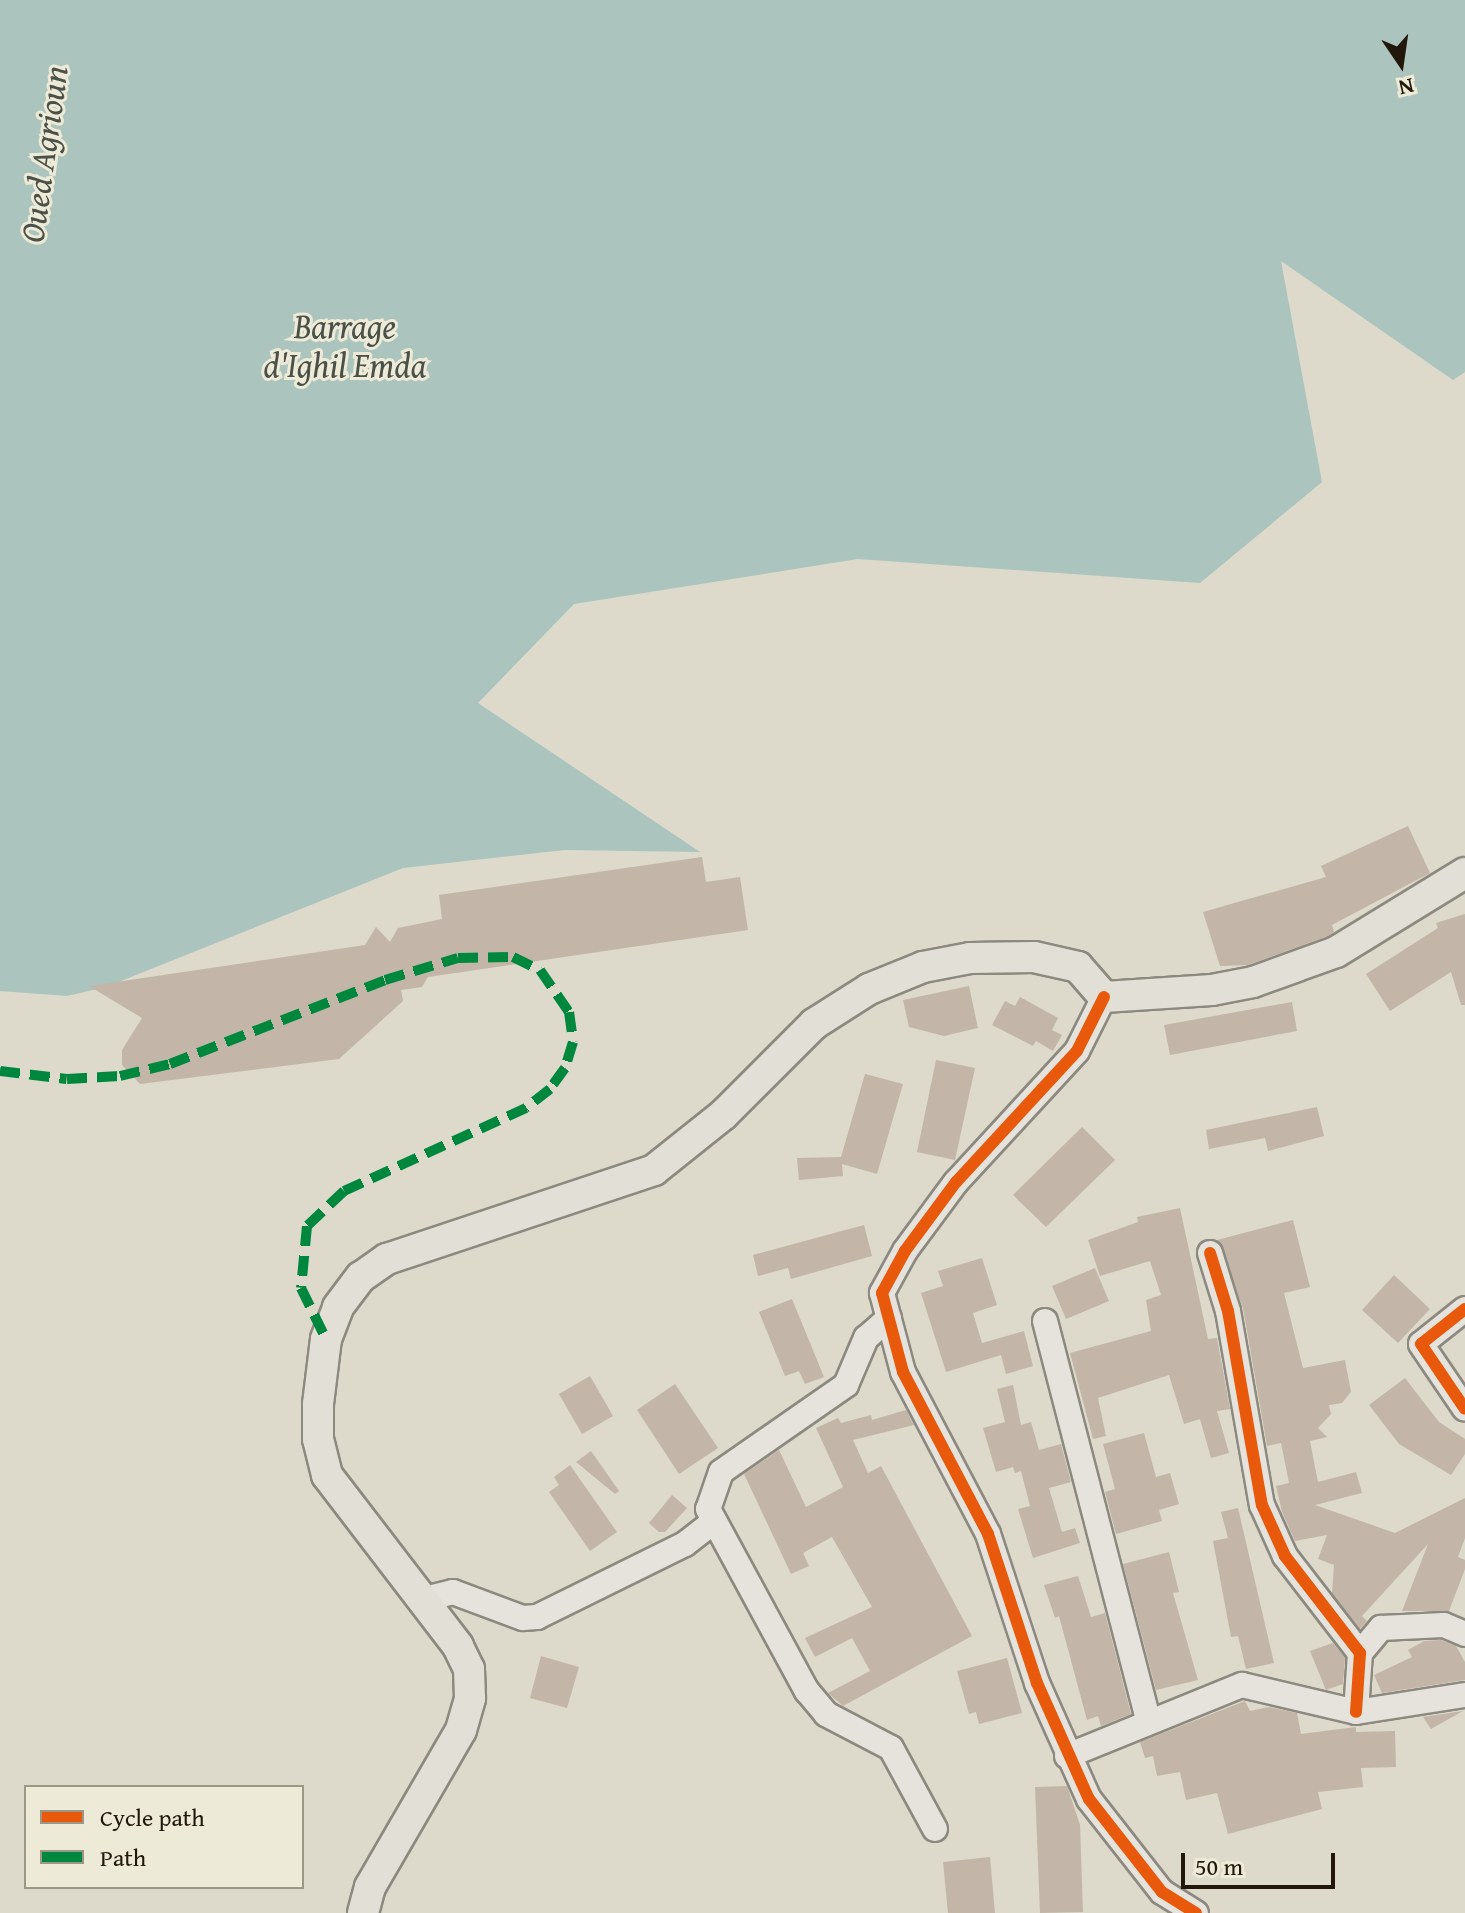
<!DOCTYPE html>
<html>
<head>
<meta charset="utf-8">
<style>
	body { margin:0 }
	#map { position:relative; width:1465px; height:1913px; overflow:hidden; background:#ddd9cb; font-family:"Gentium Book Plus",serif }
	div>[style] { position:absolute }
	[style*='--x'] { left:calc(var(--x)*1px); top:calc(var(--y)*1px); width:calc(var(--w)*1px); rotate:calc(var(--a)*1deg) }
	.water>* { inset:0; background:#abc4be }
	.building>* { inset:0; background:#c3b6a8 }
	.roads { filter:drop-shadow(2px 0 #8c897f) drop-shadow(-2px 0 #8c897f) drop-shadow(0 2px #8c897f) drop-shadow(0 -2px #8c897f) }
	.minor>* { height:24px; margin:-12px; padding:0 12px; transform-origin:12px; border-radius:12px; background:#e6e3dc }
	.major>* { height:30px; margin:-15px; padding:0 15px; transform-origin:15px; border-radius:15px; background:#e1dfd6 }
	.quiet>* { height:10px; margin-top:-5px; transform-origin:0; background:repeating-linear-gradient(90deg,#00873e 0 20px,transparent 0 30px) }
	.cycleway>* { height:12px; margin:-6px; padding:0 6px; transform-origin:6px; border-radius:6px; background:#e8590c }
	span { translate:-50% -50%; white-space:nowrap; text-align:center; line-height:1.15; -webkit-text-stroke:6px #eeead8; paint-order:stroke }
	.water-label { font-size:34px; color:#4a5148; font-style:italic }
	.legend { position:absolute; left:24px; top:1785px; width:280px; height:104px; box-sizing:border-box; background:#eeead8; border:2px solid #9c9686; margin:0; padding:10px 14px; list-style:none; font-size:24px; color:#21180b }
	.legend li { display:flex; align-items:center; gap:16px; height:40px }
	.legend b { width:40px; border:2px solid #9c9686 }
	.north { position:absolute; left:1361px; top:24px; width:80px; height:80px; -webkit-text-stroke:6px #eeead8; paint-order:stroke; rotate:167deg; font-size:22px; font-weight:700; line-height:32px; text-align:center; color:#21180b }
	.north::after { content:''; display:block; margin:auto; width:28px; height:36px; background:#21180b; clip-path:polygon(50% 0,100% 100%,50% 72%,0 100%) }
	.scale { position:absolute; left:1181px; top:1853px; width:154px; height:36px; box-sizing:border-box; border:4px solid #21180b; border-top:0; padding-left:10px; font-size:24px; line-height:28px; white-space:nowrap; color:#21180b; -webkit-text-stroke:6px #eeead8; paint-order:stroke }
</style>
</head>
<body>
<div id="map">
	<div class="water">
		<i style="clip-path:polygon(0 0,1465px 0,1465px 372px,1453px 380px,1281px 261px,1322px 482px,1200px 583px,858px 559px,574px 604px,478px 703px,700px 852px,565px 850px,403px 868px,106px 987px,67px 996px,0 991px)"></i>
	</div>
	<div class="building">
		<i style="clip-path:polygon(1408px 826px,1430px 873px,1332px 925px,1334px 932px,1328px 936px,1248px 965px,1220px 966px,1203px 912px,1326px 877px,1321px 866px)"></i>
		<i style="clip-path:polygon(702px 857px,706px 882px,740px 877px,748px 930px,428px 977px,422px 987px,401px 990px,403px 1001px,339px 1059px,140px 1084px,122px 1065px,122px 1050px,142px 1018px,89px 986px,365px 945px,376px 927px,390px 942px,398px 928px,442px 919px,439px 895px)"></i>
		<i style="clip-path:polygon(1465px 914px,1465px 1005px,1461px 1005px,1451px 972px,1390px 1011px,1366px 974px,1438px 928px,1436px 923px)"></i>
		<i style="clip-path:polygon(969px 986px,978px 1028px,944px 1036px,909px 1027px,903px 1000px)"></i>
		<i style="clip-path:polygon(1020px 997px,1058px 1018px,1052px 1030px,1062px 1035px,1053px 1051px,1036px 1041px,1033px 1046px,992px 1025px,1005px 1001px,1015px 1006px)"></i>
		<i style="clip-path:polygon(1292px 1002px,1297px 1031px,1170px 1055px,1164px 1025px)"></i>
		<i style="clip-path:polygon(936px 1060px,975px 1068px,955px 1160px,917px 1152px)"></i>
		<i style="clip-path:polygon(865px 1074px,903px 1084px,877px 1174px,842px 1164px,843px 1176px,799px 1180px,797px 1158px,841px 1157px)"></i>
		<i style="clip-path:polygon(1317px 1107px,1324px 1136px,1268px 1151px,1265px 1138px,1209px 1149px,1206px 1130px)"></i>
		<i style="clip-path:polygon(1082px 1127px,1115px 1160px,1046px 1227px,1013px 1195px)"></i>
		<i style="clip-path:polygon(1180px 1208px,1208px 1339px,1217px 1338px,1230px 1409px,1217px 1411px,1229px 1453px,1211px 1458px,1200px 1419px,1184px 1424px,1169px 1375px,1098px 1398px,1106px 1436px,1093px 1439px,1070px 1353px,1151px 1331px,1146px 1300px,1161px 1295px,1150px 1261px,1100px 1276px,1088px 1240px,1138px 1222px,1137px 1217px)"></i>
		<i style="clip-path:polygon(1293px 1220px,1310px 1287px,1284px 1293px,1303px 1368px,1345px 1360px,1351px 1392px,1342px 1403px,1329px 1405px,1331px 1414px,1318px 1428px,1327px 1437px,1310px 1441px,1318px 1482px,1356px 1472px,1362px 1493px,1315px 1505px,1395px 1533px,1465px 1498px,1465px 1538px,1458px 1557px,1465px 1560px,1465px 1569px,1449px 1611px,1402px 1611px,1428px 1544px,1362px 1616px,1367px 1621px,1360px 1629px,1332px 1593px,1334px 1565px,1318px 1559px,1327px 1535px,1295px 1541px,1282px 1512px,1276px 1486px,1289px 1483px,1281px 1443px,1267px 1446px,1243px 1308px,1217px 1240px)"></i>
		<i style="clip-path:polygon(864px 1225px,872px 1256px,791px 1279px,788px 1268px,758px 1276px,753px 1255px)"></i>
		<i style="clip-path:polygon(982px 1258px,997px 1305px,973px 1313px,982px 1343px,1024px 1331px,1033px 1366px,1006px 1374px,1001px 1355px,946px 1372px,921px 1293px,943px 1286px,938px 1271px)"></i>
		<i style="clip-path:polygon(1095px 1268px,1109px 1301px,1066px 1319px,1052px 1286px)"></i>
		<i style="clip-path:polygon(1394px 1275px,1430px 1309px,1398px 1343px,1362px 1310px)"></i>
		<i style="clip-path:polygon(792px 1299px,824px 1377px,805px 1384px,799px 1371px,785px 1376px,759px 1312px)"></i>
		<i style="clip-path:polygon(590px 1376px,613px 1416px,582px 1434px,559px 1394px)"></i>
		<i style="clip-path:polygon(1405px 1378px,1439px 1422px,1465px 1439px,1465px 1454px,1451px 1475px,1399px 1444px,1369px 1405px)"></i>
		<i style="clip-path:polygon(675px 1384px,718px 1448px,679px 1474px,637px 1410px)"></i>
		<i style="clip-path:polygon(1013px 1385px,1021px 1425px,1031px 1422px,1039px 1450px,1061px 1444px,1071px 1482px,1049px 1488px,1062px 1532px,1075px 1528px,1080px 1543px,1033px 1558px,1018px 1509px,1030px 1506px,1021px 1471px,1015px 1473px,1013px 1467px,996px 1472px,983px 1428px,1005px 1422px,997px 1389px)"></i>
		<i style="clip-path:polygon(906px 1410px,914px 1425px,853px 1440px,868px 1473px,881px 1466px,972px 1636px,843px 1706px,828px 1693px,870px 1671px,852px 1638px,815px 1657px,805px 1638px,872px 1607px,832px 1537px,803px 1553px,809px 1566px,791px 1574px,744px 1474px,779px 1450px,806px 1507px,843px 1487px,816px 1428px,838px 1418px,841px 1423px,871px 1415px,872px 1420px)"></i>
		<i style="clip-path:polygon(1144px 1433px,1156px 1477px,1170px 1473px,1179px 1504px,1159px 1510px,1162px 1521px,1116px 1534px,1105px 1492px,1115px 1489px,1103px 1444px)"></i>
		<i style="clip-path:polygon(591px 1451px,619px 1491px,615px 1494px,576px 1462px)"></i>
		<i style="clip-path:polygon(570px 1465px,617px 1532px,590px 1551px,549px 1492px,559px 1485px,554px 1477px)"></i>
		<i style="clip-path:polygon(672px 1495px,687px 1508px,665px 1532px,659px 1532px,649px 1523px)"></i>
		<i style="clip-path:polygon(1238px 1508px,1274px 1663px,1246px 1669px,1238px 1636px,1231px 1637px,1213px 1541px,1228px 1538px,1221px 1512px)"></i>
		<i style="clip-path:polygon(1169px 1552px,1179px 1592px,1173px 1593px,1198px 1680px,1156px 1690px,1123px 1564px)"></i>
		<i style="clip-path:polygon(1078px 1576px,1091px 1617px,1105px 1613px,1131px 1714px,1101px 1726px,1098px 1716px,1087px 1720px,1059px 1616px,1055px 1618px,1044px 1585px)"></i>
		<i style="clip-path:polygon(1441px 1640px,1456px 1646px,1465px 1662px,1465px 1680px,1382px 1693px,1374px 1675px,1412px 1657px,1408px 1650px,1424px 1641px)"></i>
		<i style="clip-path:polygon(1333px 1643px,1345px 1658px,1343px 1684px,1326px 1690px,1310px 1651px)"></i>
		<i style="clip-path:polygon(541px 1656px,579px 1667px,567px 1708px,530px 1698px)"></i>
		<i style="clip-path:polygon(1007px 1658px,1022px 1713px,979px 1724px,976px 1712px,969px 1714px,957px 1671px)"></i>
		<i style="clip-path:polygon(1245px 1701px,1250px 1711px,1269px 1707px,1297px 1713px,1301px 1734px,1356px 1727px,1356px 1732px,1395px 1731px,1396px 1767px,1361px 1768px,1363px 1787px,1318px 1792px,1322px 1809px,1228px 1834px,1217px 1793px,1186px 1800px,1180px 1772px,1157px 1776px,1153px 1756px,1145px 1758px,1140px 1742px)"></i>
		<i style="clip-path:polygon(1463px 1711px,1431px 1729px,1423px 1717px)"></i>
		<i style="clip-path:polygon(1067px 1786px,1080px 1825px,1083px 1912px,1040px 1913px,1035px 1787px)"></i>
		<i style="clip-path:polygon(990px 1857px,995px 1913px,948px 1913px,943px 1862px)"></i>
	</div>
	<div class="roads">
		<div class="minor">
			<i style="--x:1104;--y:997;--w:60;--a:116.6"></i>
			<i style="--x:1077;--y:1051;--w:178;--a:132.7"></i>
			<i style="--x:956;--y:1182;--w:86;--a:126.5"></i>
			<i style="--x:905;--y:1251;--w:48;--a:118.7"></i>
			<i style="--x:882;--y:1293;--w:82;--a:75.1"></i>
			<i style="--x:903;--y:1372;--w:183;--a:62.3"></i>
			<i style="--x:988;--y:1534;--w:157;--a:71.8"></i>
			<i style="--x:1037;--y:1683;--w:127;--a:65.9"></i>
			<i style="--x:1089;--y:1799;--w:118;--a:51.9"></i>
			<i style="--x:1162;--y:1892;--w:40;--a:32"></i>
			<i style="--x:1210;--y:1253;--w:61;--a:72.8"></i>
			<i style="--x:1228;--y:1311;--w:197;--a:80.1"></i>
			<i style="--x:1262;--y:1505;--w:56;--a:65.7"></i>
			<i style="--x:1285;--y:1556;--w:123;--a:52.3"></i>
			<i style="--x:1360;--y:1653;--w:59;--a:93.9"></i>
			<i style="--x:1465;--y:1309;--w:56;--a:141.5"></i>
			<i style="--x:1421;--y:1344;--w:78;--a:55.9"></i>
			<i style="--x:889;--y:1318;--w:30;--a:139"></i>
			<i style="--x:866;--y:1338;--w:51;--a:113.1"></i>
			<i style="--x:846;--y:1385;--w:152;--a:145.2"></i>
			<i style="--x:721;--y:1472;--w:39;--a:109"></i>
			<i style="--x:708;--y:1509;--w:207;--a:61.5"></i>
			<i style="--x:807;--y:1691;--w:30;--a:50"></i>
			<i style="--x:826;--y:1714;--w:73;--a:27.6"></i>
			<i style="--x:891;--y:1748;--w:92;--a:61.5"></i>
			<i style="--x:1045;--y:1321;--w:412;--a:75.5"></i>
			<i style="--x:421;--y:1600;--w:33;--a:-14"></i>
			<i style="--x:453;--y:1592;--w:75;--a:20.4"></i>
			<i style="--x:523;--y:1618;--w:14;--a:-4"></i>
			<i style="--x:537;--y:1617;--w:165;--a:-26.3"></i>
			<i style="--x:685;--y:1544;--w:37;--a:-38"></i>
			<i style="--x:1360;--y:1653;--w:33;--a:-50"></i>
			<i style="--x:1381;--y:1628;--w:63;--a:-2.7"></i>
			<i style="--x:1444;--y:1625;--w:23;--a:23"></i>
			<i style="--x:1067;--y:1756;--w:189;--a:-22.1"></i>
			<i style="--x:1242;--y:1685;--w:117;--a:13.3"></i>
			<i style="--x:1356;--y:1712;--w:110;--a:-8.9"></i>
		</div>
		<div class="major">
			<i style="--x:363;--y:1913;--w:27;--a:-75"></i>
			<i style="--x:370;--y:1887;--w:181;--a:-59.9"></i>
			<i style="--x:461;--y:1730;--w:33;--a:-74"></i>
			<i style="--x:470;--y:1698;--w:29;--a:-92"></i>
			<i style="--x:469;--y:1669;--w:25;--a:-116"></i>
			<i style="--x:458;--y:1646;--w:215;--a:-127.5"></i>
			<i style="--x:327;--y:1475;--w:37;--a:-104"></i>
			<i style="--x:318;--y:1439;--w:35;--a:-90"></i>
			<i style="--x:318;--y:1404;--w:65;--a:-83"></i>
			<i style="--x:326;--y:1339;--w:34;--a:-69"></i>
			<i style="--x:338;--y:1307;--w:38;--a:-53"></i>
			<i style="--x:361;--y:1277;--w:32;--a:-35"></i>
			<i style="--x:387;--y:1259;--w:281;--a:-18.4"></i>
			<i style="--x:654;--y:1170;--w:88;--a:-38.6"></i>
			<i style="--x:723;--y:1115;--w:129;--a:-45"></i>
			<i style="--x:814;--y:1024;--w:65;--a:-32.5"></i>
			<i style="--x:869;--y:989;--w:58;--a:-22.2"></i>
			<i style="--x:923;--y:967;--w:48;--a:-10.8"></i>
			<i style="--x:970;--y:958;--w:64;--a:-0.9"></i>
			<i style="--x:1034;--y:957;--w:45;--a:12.8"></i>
			<i style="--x:1078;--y:967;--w:40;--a:49"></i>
			<i style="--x:1104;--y:997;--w:108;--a:-3.7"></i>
			<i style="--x:1212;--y:990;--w:42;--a:-11"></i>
			<i style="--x:1253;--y:982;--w:88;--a:-19.9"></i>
			<i style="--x:1336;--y:952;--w:151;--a:-31.5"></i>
		</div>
	</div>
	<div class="quiet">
		<i style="--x:0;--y:1071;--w:67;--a:6.8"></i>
		<i style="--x:67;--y:1079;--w:53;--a:-3.2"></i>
		<i style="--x:120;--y:1076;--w:51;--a:-13.5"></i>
		<i style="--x:170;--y:1064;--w:231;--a:-21.3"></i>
		<i style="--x:385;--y:980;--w:76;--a:-16.8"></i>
		<i style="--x:458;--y:958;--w:55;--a:-1"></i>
		<i style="--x:513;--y:957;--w:30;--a:26"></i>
		<i style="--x:540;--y:970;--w:51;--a:55.4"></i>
		<i style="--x:569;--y:1012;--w:30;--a:82"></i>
		<i style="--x:573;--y:1042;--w:27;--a:107"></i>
		<i style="--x:565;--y:1068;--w:26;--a:126"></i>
		<i style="--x:550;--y:1089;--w:31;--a:142"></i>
		<i style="--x:526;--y:1108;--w:200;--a:155.5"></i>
		<i style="--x:344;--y:1191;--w:51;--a:136.6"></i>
		<i style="--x:307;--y:1226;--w:62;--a:95.5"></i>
		<i style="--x:301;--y:1288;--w:57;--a:63.9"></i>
	</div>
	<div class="cycleway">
		<i style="--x:1104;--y:997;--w:60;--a:116.6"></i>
		<i style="--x:1077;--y:1051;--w:178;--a:132.7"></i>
		<i style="--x:956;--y:1182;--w:86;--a:126.5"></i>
		<i style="--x:905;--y:1251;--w:48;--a:118.7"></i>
		<i style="--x:882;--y:1293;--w:82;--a:75.1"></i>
		<i style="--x:903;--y:1372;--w:183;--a:62.3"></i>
		<i style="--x:988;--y:1534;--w:157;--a:71.8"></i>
		<i style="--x:1037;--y:1683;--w:127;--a:65.9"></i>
		<i style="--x:1089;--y:1799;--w:118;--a:51.9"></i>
		<i style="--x:1162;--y:1892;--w:40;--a:32"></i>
		<i style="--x:1210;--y:1253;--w:61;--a:72.8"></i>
		<i style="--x:1228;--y:1311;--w:197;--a:80.1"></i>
		<i style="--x:1262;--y:1505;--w:56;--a:65.7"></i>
		<i style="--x:1285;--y:1556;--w:123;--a:52.3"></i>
		<i style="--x:1360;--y:1653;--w:59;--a:93.9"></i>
		<i style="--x:1465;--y:1309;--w:56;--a:141.5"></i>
		<i style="--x:1421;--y:1344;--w:78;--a:55.9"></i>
	</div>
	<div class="water-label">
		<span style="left:43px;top:154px;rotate:-82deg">Oued Agrioun</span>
		<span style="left:345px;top:345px">Barrage<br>d'Ighil Emda</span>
	</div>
	<ul class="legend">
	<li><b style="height:10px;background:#e8590c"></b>Cycle path</li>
	<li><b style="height:10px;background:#00873e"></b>Path</li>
	</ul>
	<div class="north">N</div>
	<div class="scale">50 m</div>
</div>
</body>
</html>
